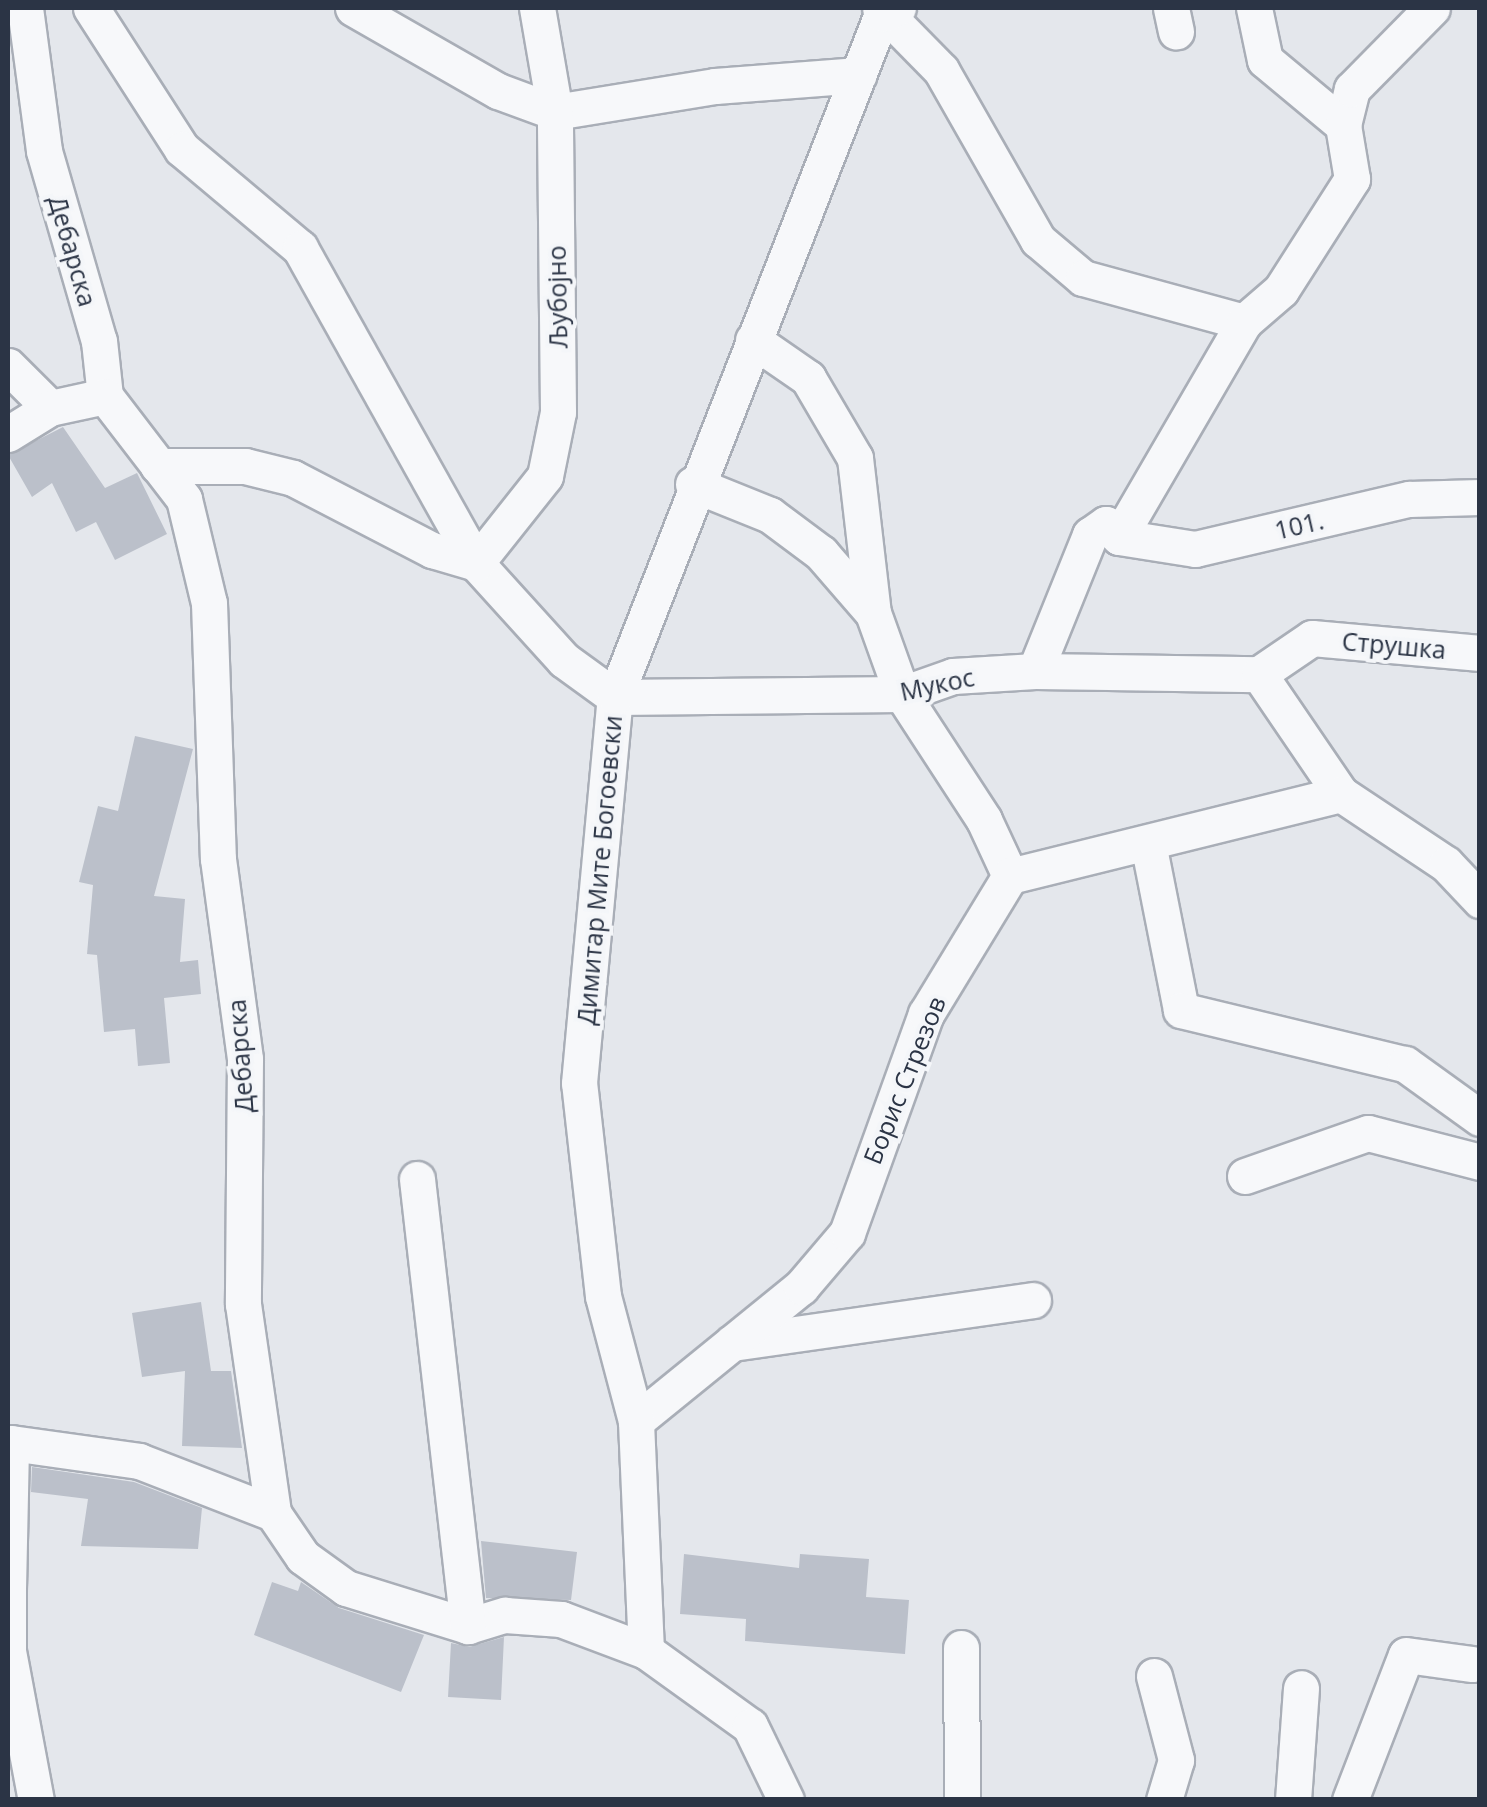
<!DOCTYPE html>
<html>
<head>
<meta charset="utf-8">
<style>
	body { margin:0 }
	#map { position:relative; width:1487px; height:1807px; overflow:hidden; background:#e4e7ec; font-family:"Open Sans",sans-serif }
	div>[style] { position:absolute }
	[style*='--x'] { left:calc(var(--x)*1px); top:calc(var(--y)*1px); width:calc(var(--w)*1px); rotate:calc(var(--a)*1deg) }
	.building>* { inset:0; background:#bbc0ca }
	.roads { filter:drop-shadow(2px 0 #a9aeb7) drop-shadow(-2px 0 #a9aeb7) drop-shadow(0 2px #a9aeb7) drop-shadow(0 -2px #a9aeb7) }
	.minor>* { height:35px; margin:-17.5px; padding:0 17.5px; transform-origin:17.5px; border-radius:17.5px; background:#f7f8fa }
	span { translate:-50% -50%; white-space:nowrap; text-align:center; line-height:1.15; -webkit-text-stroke:8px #f4f6f9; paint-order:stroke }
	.street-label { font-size:25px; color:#2b3445 }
	.frame { position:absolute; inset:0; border:10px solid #2b3445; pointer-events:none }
</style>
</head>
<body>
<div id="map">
	<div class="building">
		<i style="clip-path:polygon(63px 427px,105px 488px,137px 473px,167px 534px,115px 560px,96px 522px,76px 532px,52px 483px,32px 497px,8px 455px)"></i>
		<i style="clip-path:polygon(135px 736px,193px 749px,154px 896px,185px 899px,180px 962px,198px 960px,201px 994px,164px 998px,170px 1063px,138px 1066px,135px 1029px,104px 1032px,97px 955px,87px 954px,93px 885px,79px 882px,98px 806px,118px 811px)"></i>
		<i style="clip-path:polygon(201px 1302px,211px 1371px,231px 1371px,242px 1448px,182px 1446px,185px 1371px,142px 1377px,132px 1313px)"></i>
		<i style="clip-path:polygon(32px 1467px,134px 1482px,202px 1508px,198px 1549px,81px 1546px,88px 1499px,31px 1492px)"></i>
		<i style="clip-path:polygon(481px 1541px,577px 1552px,571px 1600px,486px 1598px)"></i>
		<i style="clip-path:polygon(684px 1554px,799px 1568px,800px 1554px,869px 1559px,866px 1597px,909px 1600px,905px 1654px,745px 1641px,746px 1619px,680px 1614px)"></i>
		<i style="clip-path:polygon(272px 1582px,298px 1591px,301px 1582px,339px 1608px,424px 1635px,401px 1692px,254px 1635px)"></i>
		<i style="clip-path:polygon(504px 1637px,501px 1700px,448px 1697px,451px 1643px,469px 1647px)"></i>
	</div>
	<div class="roads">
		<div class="minor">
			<i style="--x:25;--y:8;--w:144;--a:82.4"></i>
			<i style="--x:44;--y:151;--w:198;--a:73.9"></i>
			<i style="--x:99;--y:341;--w:55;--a:83.8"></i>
			<i style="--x:105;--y:396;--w:130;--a:52.5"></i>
			<i style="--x:184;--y:499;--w:107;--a:76.5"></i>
			<i style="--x:209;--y:603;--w:256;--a:88"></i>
			<i style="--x:218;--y:859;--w:202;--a:82.3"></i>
			<i style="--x:245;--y:1059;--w:245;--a:90.5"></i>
			<i style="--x:243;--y:1304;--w:211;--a:81.8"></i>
			<i style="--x:273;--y:1513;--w:53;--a:55.7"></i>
			<i style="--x:303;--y:1557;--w:53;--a:35.8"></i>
			<i style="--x:346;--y:1588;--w:128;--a:17.3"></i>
			<i style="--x:468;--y:1626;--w:39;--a:-17"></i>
			<i style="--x:505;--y:1615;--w:56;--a:4.1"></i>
			<i style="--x:561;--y:1619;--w:91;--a:20.6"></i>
			<i style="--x:646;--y:1651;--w:128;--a:35.8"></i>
			<i style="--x:750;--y:1726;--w:82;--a:64.1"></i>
			<i style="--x:91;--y:8;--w:168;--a:57.2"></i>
			<i style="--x:182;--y:149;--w:154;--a:40"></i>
			<i style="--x:300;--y:248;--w:361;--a:60.8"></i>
			<i style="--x:476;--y:563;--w:131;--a:47.8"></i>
			<i style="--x:564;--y:660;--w:63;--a:36"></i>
			<i style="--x:615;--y:697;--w:287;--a:-0.6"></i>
			<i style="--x:902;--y:694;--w:54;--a:-19.4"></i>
			<i style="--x:953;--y:676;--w:82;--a:-3.5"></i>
			<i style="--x:1035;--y:671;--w:224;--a:0.8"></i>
			<i style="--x:353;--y:8;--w:167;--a:29.8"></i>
			<i style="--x:498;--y:91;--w:61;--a:20.2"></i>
			<i style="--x:555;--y:112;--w:162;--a:-9.2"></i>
			<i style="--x:715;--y:86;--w:144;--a:-4.4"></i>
			<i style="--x:880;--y:8;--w:87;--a:45.5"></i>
			<i style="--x:941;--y:70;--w:196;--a:60.3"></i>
			<i style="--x:1038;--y:240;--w:59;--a:40.2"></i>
			<i style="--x:1083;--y:278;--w:167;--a:15.3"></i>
			<i style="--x:1171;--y:8;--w:24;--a:78"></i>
			<i style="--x:1254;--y:8;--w:53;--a:78.1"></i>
			<i style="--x:1265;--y:60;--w:102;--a:39.8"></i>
			<i style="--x:753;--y:340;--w:67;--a:34.6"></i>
			<i style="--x:808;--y:378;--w:93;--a:59.6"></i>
			<i style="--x:855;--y:458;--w:156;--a:83.4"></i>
			<i style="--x:873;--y:613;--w:86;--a:70.3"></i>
			<i style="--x:902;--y:694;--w:150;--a:56.9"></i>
			<i style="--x:984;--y:820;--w:62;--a:65.1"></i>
			<i style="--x:8;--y:366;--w:59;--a:45"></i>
			<i style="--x:8;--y:434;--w:49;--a:-31.8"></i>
			<i style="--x:50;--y:408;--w:56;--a:-12.3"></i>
			<i style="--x:158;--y:466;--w:87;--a:0"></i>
			<i style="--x:245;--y:466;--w:49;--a:14"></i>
			<i style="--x:293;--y:478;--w:157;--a:27.4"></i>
			<i style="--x:432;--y:550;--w:46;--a:16.5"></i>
			<i style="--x:476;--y:563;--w:111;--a:-51.6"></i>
			<i style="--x:545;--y:476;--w:65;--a:-78.5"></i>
			<i style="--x:558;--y:412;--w:300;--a:-90.6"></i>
			<i style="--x:555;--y:112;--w:106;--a:-99.8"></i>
			<i style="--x:693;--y:484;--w:83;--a:21.9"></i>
			<i style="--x:770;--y:515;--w:64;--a:36.7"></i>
			<i style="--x:821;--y:553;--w:79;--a:49.1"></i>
			<i style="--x:1119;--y:537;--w:77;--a:9"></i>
			<i style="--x:1195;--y:549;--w:220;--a:-13.2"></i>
			<i style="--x:1409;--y:499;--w:71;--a:-1.6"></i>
			<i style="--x:1035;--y:671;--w:147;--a:-68"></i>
			<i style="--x:1090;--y:535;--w:19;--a:-35"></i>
			<i style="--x:1106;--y:524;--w:18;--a:45"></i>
			<i style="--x:1119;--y:537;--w:249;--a:-59.8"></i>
			<i style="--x:1244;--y:322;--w:49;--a:-40.9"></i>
			<i style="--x:1281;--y:290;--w:132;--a:-57.4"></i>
			<i style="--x:1352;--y:179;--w:55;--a:-99.5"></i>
			<i style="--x:1343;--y:125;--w:37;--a:-76"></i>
			<i style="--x:1352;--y:89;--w:114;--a:-45.4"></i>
			<i style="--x:1259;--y:674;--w:64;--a:-34.2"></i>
			<i style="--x:1312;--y:638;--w:169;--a:5.1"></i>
			<i style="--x:1259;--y:674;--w:145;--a:55.7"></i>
			<i style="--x:1148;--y:843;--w:170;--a:78.8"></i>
			<i style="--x:1181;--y:1010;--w:230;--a:13.6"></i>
			<i style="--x:1405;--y:1064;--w:92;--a:35.8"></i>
			<i style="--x:1245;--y:1176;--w:130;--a:-19.3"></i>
			<i style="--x:1368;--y:1133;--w:116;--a:14.5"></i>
			<i style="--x:417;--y:1179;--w:450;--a:83.5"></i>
			<i style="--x:732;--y:1343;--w:304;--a:-8.1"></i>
			<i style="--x:636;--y:1421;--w:213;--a:-39.1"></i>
			<i style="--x:801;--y:1287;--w:71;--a:-49.6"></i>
			<i style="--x:847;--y:1233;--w:233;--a:-70.2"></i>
			<i style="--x:926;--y:1014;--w:162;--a:-58.7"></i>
			<i style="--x:1010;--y:876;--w:341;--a:-13.9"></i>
			<i style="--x:1341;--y:794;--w:126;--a:33.7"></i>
			<i style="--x:1446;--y:864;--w:50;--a:46.6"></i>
			<i style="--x:8;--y:1589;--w:146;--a:-88.8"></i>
			<i style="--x:11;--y:1443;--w:129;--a:8"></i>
			<i style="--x:139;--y:1461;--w:144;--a:21.2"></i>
			<i style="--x:8;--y:1589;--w:62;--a:90"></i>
			<i style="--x:8;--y:1651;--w:152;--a:79.4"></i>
			<i style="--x:961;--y:1648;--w:152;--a:89.6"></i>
			<i style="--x:646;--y:1651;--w:230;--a:-92.5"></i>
			<i style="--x:636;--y:1421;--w:129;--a:-104.8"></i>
			<i style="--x:603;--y:1296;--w:214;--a:-96.4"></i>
			<i style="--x:579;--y:1083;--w:388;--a:-84.7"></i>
			<i style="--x:615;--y:697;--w:733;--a:-68.65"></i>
			<i style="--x:882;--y:14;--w:17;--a:-21"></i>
			<i style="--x:1154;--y:1676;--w:87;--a:75.3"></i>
			<i style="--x:1176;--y:1760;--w:42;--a:106.7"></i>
			<i style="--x:1293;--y:1800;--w:112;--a:-85.9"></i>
			<i style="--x:1350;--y:1800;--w:155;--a:-68.9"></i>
			<i style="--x:1406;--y:1655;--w:67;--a:7.8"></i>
		</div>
	</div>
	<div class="street-label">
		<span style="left:73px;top:251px;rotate:74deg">Дебарска</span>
		<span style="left:557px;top:297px;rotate:-91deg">Љубојно</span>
		<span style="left:1299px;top:525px;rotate:-13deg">101.</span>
		<span style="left:1394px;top:645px;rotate:5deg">Струшка</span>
		<span style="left:937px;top:684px;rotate:-12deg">Мукос</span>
		<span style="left:599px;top:870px;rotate:-85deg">Димитар Мите Богоевски</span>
		<span style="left:240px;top:1056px;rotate:-94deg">Дебарска</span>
		<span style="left:904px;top:1080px;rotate:-68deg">Борис Стрезов</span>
	</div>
	<div class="frame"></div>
</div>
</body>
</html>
